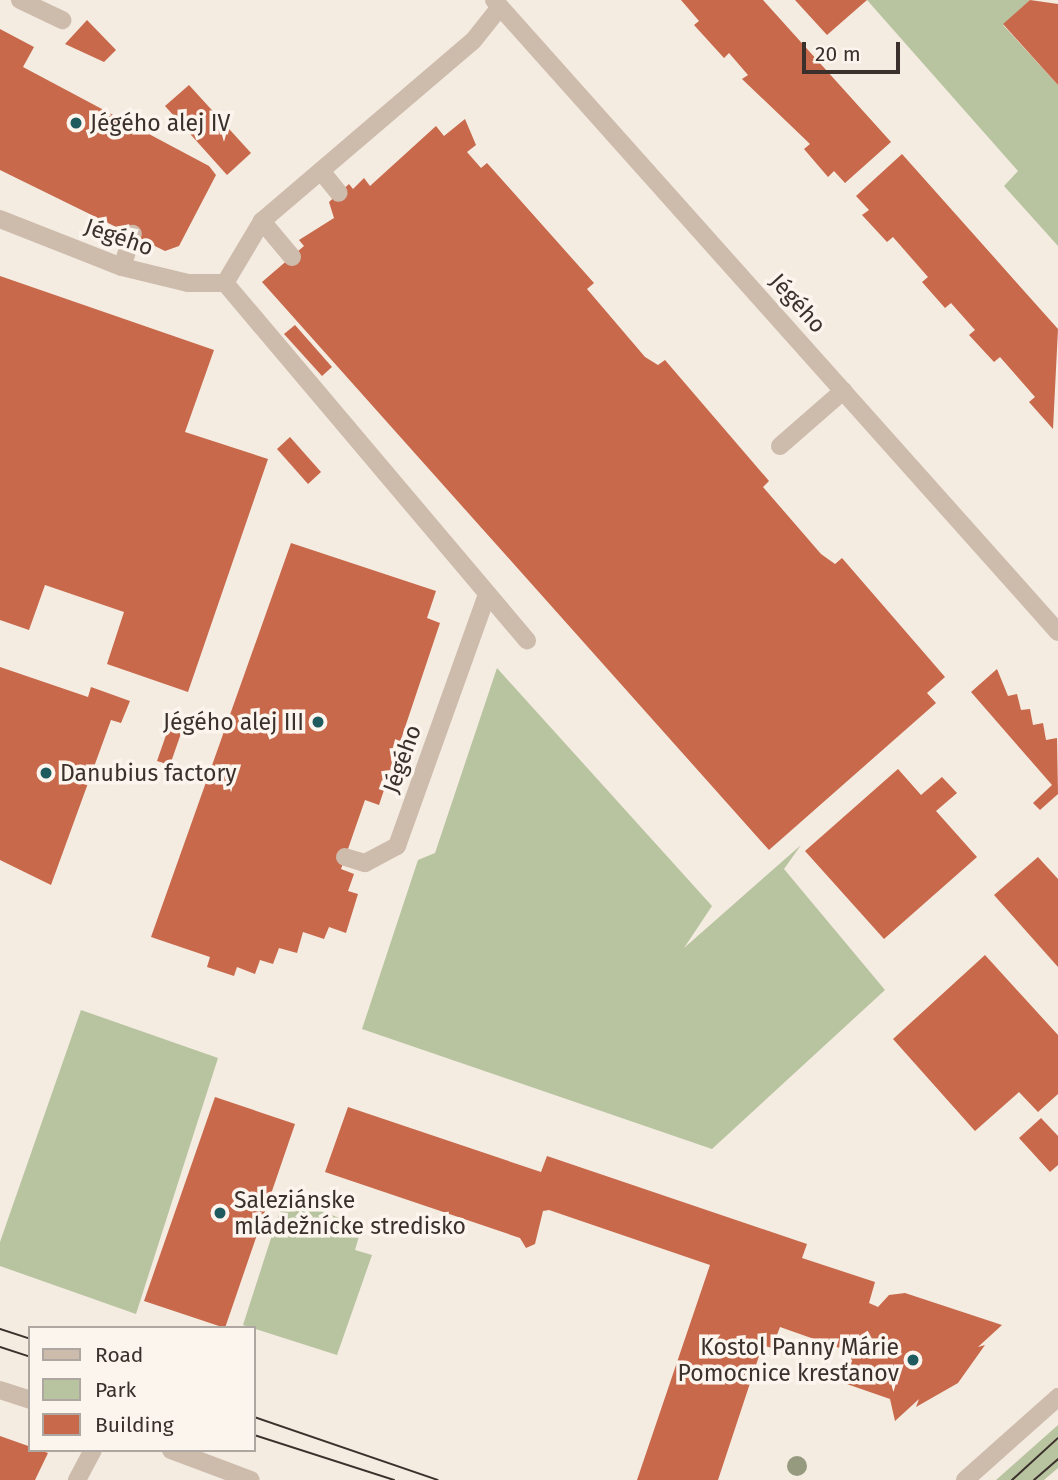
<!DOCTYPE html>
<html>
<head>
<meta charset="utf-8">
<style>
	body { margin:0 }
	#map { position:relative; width:1058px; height:1480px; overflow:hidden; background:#f4ebe1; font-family:"Fira Sans",sans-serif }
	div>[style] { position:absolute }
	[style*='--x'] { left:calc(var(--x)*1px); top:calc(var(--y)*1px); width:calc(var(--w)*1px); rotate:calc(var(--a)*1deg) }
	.green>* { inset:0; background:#b8c4a0 }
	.building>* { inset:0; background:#c8694b }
	.service>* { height:18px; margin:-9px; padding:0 9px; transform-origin:9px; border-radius:9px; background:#cdbbac }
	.minor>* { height:18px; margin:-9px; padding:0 9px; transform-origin:9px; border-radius:9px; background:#cdbbac }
	.tertiary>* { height:18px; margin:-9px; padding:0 9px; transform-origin:9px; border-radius:9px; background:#cdbbac }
	.tram>* { height:2px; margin:-1px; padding:0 1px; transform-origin:1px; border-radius:1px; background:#3b302b }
	.trees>* { width:20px; height:20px; margin:-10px; border-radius:50%; background:#969b7f }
	.dots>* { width:19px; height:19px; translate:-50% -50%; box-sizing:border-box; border:4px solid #fbf5ee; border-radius:50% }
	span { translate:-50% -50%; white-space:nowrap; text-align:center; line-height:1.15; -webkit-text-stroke:7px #fbf5ee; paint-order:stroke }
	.poi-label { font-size:23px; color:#3b302b }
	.left { translate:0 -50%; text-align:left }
	.right { translate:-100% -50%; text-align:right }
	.street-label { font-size:23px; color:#3b302b }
	.legend { position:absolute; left:28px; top:1326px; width:228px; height:126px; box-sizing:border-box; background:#fbf5ee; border:2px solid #aea6a0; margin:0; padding:9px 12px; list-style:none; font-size:21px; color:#3b302b }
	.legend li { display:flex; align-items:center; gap:14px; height:35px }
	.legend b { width:35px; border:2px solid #aea6a0 }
	.scale { position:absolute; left:802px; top:42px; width:98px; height:32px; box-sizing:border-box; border:4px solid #3b302b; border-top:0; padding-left:9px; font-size:21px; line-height:24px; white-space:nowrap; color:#3b302b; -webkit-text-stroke:5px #fbf5ee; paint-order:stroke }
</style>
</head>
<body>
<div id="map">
	<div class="green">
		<i style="clip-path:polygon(867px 0,1030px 0,1003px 25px,1058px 85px,1058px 246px,1004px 186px,1018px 171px)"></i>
		<i style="clip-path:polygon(497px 668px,712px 906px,684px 948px,801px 845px,784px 869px,885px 990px,712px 1149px,362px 1029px,418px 860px,435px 853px)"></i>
		<i style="clip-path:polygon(81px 1010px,218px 1058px,136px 1314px,0 1266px,0 1242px)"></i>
		<i style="clip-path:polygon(284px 1198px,362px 1226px,355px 1250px,372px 1255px,337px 1355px,243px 1325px)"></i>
		<i style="clip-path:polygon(1058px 1425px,1058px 1468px,1044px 1480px,996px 1480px)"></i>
	</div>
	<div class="building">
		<i style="clip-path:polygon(681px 0,763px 0,891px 142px,845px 183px,834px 171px,828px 177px,804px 149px,810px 144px,742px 79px,748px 75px,729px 53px,724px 58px,694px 25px,699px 21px)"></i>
		<i style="clip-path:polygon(795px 0,867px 0,827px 35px)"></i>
		<i style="clip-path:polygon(1030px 0,1058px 4px,1058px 85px,1003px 24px)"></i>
		<i style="clip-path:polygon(87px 20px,116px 50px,104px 62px,65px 44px)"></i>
		<i style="clip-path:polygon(0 29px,34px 47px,23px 67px,209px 166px,216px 175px,179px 246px,165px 251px,0 170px)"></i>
		<i style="clip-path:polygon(189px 85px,251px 153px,227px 175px,165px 106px)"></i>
		<i style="clip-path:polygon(465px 119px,476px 145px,467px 152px,481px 168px,487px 163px,594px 283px,587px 289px,645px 357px,658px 365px,665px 360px,769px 481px,763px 487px,821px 554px,835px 564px,842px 558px,945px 677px,927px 693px,936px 703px,769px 850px,262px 282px,304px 246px,299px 240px,334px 218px,329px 202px,349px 184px,353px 189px,364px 178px,370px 186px,436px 126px,444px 136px)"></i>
		<i style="clip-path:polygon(902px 154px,1058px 329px,1053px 429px,1029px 402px,1035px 397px,1000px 357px,994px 362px,969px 335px,975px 330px,951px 303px,945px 308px,922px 282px,928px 277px,893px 237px,887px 242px,862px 215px,869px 210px,856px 196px)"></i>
		<i style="clip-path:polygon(0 276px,214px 350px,185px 432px,268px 459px,188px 692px,107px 664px,124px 612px,45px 585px,29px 630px,0 620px)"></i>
		<i style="clip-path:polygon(295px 325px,332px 367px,322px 376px,284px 334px)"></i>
		<i style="clip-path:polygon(290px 437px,321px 472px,308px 484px,277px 449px)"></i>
		<i style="clip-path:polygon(291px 543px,436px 591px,427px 618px,440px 623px,379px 805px,365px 800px,341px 869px,354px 874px,348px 891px,358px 894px,346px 933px,329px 927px,324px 939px,303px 932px,297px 953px,279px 948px,273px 964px,260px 960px,255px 974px,237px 967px,234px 976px,207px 967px,210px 957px,151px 937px)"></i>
		<i style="clip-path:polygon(0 667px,88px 697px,91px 687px,130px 701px,121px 723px,111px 720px,51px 885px,0 860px)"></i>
		<i style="clip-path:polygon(997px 669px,1008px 696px,1017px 694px,1021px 710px,1030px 709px,1033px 725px,1043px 723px,1046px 740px,1057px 738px,1058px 794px,1040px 810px,1033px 803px,1052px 785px,971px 692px)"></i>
		<i style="clip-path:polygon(173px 715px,186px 719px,170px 765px,157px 761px)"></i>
		<i style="clip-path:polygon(898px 769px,921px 795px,942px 777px,957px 793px,936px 811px,977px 857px,884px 939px,805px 851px)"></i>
		<i style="clip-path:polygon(1038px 857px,1058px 879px,1058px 967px,994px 895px)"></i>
		<i style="clip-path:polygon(985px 955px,1058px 1035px,1058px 1094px,1038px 1112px,1019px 1092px,975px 1131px,893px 1039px)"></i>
		<i style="clip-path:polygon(215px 1097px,295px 1124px,225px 1328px,144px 1301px)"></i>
		<i style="clip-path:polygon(348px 1107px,541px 1172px,547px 1156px,807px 1244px,802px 1258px,875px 1282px,869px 1303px,878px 1307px,889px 1295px,905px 1293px,1002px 1325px,978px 1347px,985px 1345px,958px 1383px,916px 1407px,919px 1399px,895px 1421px,890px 1399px,841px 1382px,851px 1352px,780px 1327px,772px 1348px,756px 1343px,752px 1350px,760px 1353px,718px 1480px,637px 1480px,710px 1265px,549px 1210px,543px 1211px,535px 1244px,526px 1248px,520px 1238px,325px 1172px)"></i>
		<i style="clip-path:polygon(1041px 1118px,1058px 1136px,1058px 1165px,1050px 1172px,1019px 1138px)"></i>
		<i style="clip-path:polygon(0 1436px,48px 1453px,35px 1480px,0 1480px)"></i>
	</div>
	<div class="service">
		<i style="--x:20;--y:0;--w:47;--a:25.5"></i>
		<i style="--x:321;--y:171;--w:28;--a:51"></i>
		<i style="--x:292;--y:257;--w:47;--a:-129.8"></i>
		<i style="--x:262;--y:221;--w:277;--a:-40.5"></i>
		<i style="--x:473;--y:41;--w:43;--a:-51.5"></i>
		<i style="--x:122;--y:267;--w:35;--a:-72"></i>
		<i style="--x:780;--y:446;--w:84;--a:-41.1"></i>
		<i style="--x:345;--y:857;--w:21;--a:17"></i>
		<i style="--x:365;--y:863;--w:36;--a:-28"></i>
		<i style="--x:397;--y:846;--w:267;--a:-70.3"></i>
	</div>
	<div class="minor">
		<i style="--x:0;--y:219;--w:131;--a:21.5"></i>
		<i style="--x:122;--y:267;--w:68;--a:13.6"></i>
		<i style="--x:188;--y:283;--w:37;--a:0"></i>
		<i style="--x:262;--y:221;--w:72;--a:120.8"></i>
		<i style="--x:225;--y:283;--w:468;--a:49.8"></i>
		<i style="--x:77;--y:1480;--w:34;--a:-62"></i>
	</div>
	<div class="tertiary">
		<i style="--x:494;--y:0;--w:847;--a:48.25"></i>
		<i style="--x:0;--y:1390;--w:32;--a:18"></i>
		<i style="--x:171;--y:1450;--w:85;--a:20.6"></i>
		<i style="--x:965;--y:1480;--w:125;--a:-41.7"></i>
	</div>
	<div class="tram">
		<i style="--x:0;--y:1329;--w:32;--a:18"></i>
		<i style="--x:0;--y:1347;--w:32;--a:18"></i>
		<i style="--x:254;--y:1417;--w:194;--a:18.9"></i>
		<i style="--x:254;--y:1435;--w:147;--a:17.8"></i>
		<i style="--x:1012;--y:1480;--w:62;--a:-42.4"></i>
		<i style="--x:1034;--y:1480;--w:32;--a:-41"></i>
	</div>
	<div class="trees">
		<i style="left:797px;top:1466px"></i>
	</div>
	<div class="dots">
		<i style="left:76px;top:123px;background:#1f5a5e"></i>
		<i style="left:318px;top:722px;background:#1f5a5e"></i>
		<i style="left:46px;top:773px;background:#1f5a5e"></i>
		<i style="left:220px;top:1213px;background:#1f5a5e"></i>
		<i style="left:913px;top:1360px;background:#1f5a5e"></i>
	</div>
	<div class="poi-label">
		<span class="left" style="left:90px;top:123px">Jégého alej IV</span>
		<span class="right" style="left:304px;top:722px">Jégého alej III</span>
		<span class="left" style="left:60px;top:773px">Danubius factory</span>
		<span class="left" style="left:234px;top:1213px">Saleziánske<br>mládežnícke stredisko</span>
		<span class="right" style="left:899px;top:1360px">Kostol Panny Márie<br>Pomocnice kresťanov</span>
	</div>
	<div class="street-label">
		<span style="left:119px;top:237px;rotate:19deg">Jégého</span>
		<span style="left:798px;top:303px;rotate:48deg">Jégého</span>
		<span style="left:402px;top:759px;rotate:-70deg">Jégého</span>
	</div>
	<ul class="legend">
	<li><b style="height:9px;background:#cdbbac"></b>Road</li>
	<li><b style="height:19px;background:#b8c4a0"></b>Park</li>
	<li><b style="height:19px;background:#c8694b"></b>Building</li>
	</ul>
	<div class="scale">20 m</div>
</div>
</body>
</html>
